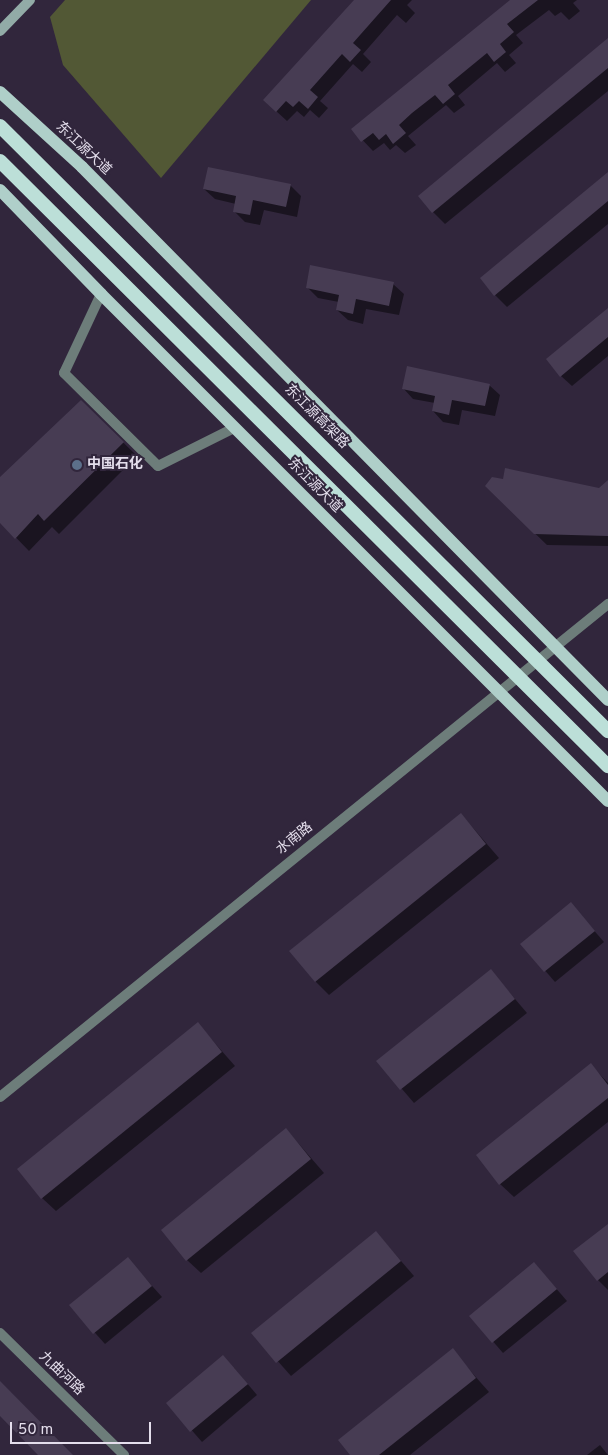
<!DOCTYPE html>
<html>
<head>
<meta charset="utf-8">
<style>
	body { margin:0 }
	#map { position:relative; width:608px; height:1455px; overflow:hidden; background:#31263c; font-family:Overpass,"Noto Sans SC",sans-serif }
	div>[style] { position:absolute }
	[style*='--x'] { left:calc(var(--x)*1px); top:calc(var(--y)*1px); width:calc(var(--w)*1px); rotate:calc(var(--a)*1deg) }
	.green>* { inset:0; background:#525835 }
	.shadow>* { inset:0; background:#0007 }
	.building>* { inset:0; background:#473c53 }
	.service>* { height:10px; margin:-5px; padding:0 5px; transform-origin:5px; border-radius:5px; background:#6d7d7a }
	.tertiary>* { height:10px; margin:-5px; padding:0 5px; transform-origin:5px; border-radius:5px; background:#6d7d7a }
	.secondary>* { height:10px; margin:-5px; padding:0 5px; transform-origin:5px; border-radius:5px; background:#92aba7 }
	.primary>* { height:12px; margin:-6px; padding:0 6px; transform-origin:6px; border-radius:6px; background:#afcfc9 }
	.trunk-bridge>* { height:14px; margin:-7px; padding:0 7px; transform-origin:7px; border-radius:7px; background:#bcdfd8 }
	.dots>* { width:14px; height:14px; translate:-50% -50%; box-sizing:border-box; border:2px solid #31263c; border-radius:50% }
	span { translate:-50% -50%; white-space:nowrap; text-align:center; line-height:1.15; -webkit-text-stroke:4px #31263c; paint-order:stroke }
	.street-label { font-size:14px; color:#e4deec }
	.poi-label { font-size:14px; color:#e4deec; font-weight:700 }
	.left { translate:0 -50%; text-align:left }
	.scale { position:absolute; left:10px; top:1422px; width:141px; height:22px; box-sizing:border-box; border:2px solid #e4deec; border-top:0; padding-left:6px; font-size:15px; line-height:18px; white-space:nowrap; color:#e4deec; -webkit-text-stroke:4px #31263c; paint-order:stroke }
</style>
</head>
<body>
<div id="map">
	<div class="green">
		<i style="clip-path:polygon(65px 0,311px 0,161px 178px,63px 65px,50px 17px)"></i>
	</div>
	<div class="shadow">
		<i style="clip-path:polygon(356px 0,412px 0,407px 5px,415px 13px,406px 23px,397px 15px,363px 54px,371px 62px,362px 72px,353px 64px,320px 101px,328px 108px,319px 118px,310px 110px,304px 117px,297px 111px,287px 121px,275px 110px)"></i>
		<i style="clip-path:polygon(512px 0,577px 0,573px 3px,580px 11px,569px 20px,561px 12px,555px 16px,549px 10px,516px 35px,523px 43px,509px 55px,516px 63px,505px 72px,497px 63px,458px 96px,465px 105px,454px 113px,446px 105px,408px 136px,416px 145px,405px 153px,396px 145px,390px 150px,384px 143px,373px 151px,352px 129px)"></i>
		<i style="clip-path:polygon(608px 41px,608px 91px,445px 224px,433px 212px)"></i>
		<i style="clip-path:polygon(608px 174px,608px 224px,507px 307px,495px 295px)"></i>
		<i style="clip-path:polygon(290px 185px,301px 196px,297px 217px,264px 210px,260px 225px,245px 222px,234px 211px,236px 204px,215px 199px,204px 189px)"></i>
		<i style="clip-path:polygon(393px 284px,404px 294px,399px 315px,366px 309px,363px 324px,348px 320px,337px 310px,339px 302px,318px 298px,307px 287px)"></i>
		<i style="clip-path:polygon(608px 310px,608px 356px,572px 386px,561px 376px)"></i>
		<i style="clip-path:polygon(489px 385px,500px 395px,495px 416px,462px 410px,459px 425px,443px 422px,433px 411px,435px 403px,413px 399px,403px 388px)"></i>
		<i style="clip-path:polygon(81px 401px,137px 456px,59px 534px,52px 527px,29px 551px,0 521px,0 479px)"></i>
		<i style="clip-path:polygon(608px 481px,608px 546px,547px 545px,486px 486px,599px 489px)"></i>
		<i style="clip-path:polygon(461px 814px,499px 858px,329px 995px,315px 981px)"></i>
		<i style="clip-path:polygon(571px 904px,604px 942px,555px 982px,522px 944px)"></i>
		<i style="clip-path:polygon(491px 971px,527px 1013px,414px 1103px,378px 1061px)"></i>
		<i style="clip-path:polygon(198px 1024px,235px 1066px,56px 1211px,42px 1198px)"></i>
		<i style="clip-path:polygon(591px 1065px,608px 1083px,608px 1122px,514px 1197px,500px 1184px)"></i>
		<i style="clip-path:polygon(286px 1129px,324px 1173px,201px 1273px,187px 1260px)"></i>
		<i style="clip-path:polygon(608px 1225px,608px 1290px,598px 1280px)"></i>
		<i style="clip-path:polygon(376px 1232px,414px 1276px,291px 1376px,253px 1333px)"></i>
		<i style="clip-path:polygon(128px 1259px,162px 1297px,105px 1344px,71px 1306px)"></i>
		<i style="clip-path:polygon(534px 1263px,567px 1301px,503px 1353px,471px 1316px)"></i>
		<i style="clip-path:polygon(452px 1350px,489px 1392px,410px 1455px,351px 1455px)"></i>
		<i style="clip-path:polygon(234px 1368px,257px 1395px,202px 1442px,168px 1403px)"></i>
		<i style="clip-path:polygon(600px 1445px,608px 1455px,587px 1455px)"></i>
	</div>
	<div class="building">
		<i style="clip-path:polygon(354px 0,391px 0,353px 43px,361px 50px,350px 62px,342px 54px,310px 90px,318px 97px,308px 109px,299px 101px,293px 107px,286px 101px,276px 112px,263px 100px)"></i>
		<i style="clip-path:polygon(510px 0,538px 0,507px 24px,514px 32px,500px 44px,506px 52px,494px 62px,487px 53px,448px 85px,455px 94px,443px 104px,435px 95px,412px 113px,399px 125px,406px 133px,393px 144px,386px 134px,379px 140px,373px 133px,361px 142px,351px 129px)"></i>
		<i style="clip-path:polygon(608px 38px,608px 68px,432px 213px,418px 196px)"></i>
		<i style="clip-path:polygon(208px 167px,291px 184px,286px 207px,253px 200px,250px 215px,233px 212px,236px 196px,203px 189px)"></i>
		<i style="clip-path:polygon(608px 172px,608px 201px,494px 296px,480px 278px)"></i>
		<i style="clip-path:polygon(310px 265px,394px 282px,389px 306px,356px 299px,353px 314px,336px 310px,339px 295px,306px 288px)"></i>
		<i style="clip-path:polygon(608px 308px,608px 337px,560px 377px,546px 359px)"></i>
		<i style="clip-path:polygon(407px 366px,490px 384px,485px 406px,452px 400px,449px 415px,432px 411px,435px 396px,402px 389px)"></i>
		<i style="clip-path:polygon(81px 400px,124px 442px,44px 521px,38px 514px,15px 539px,0 523px,0 477px)"></i>
		<i style="clip-path:polygon(505px 468px,599px 488px,608px 480px,608px 536px,534px 534px,485px 486px,492px 477px,503px 479px)"></i>
		<i style="clip-path:polygon(461px 813px,486px 844px,315px 982px,289px 951px)"></i>
		<i style="clip-path:polygon(571px 902px,595px 931px,544px 972px,520px 944px)"></i>
		<i style="clip-path:polygon(491px 969px,515px 999px,400px 1090px,376px 1061px)"></i>
		<i style="clip-path:polygon(198px 1022px,222px 1052px,41px 1199px,17px 1169px)"></i>
		<i style="clip-path:polygon(591px 1063px,608px 1085px,608px 1098px,499px 1185px,476px 1155px)"></i>
		<i style="clip-path:polygon(286px 1128px,311px 1159px,186px 1261px,161px 1230px)"></i>
		<i style="clip-path:polygon(608px 1224px,608px 1272px,597px 1281px,573px 1251px)"></i>
		<i style="clip-path:polygon(376px 1231px,401px 1261px,276px 1363px,251px 1333px)"></i>
		<i style="clip-path:polygon(128px 1257px,152px 1286px,93px 1334px,69px 1305px)"></i>
		<i style="clip-path:polygon(534px 1262px,557px 1289px,492px 1343px,469px 1316px)"></i>
		<i style="clip-path:polygon(453px 1348px,476px 1378px,379px 1455px,350px 1455px,338px 1440px)"></i>
		<i style="clip-path:polygon(223px 1355px,248px 1384px,190px 1432px,166px 1403px)"></i>
		<i style="clip-path:polygon(0 1381px,73px 1455px,38px 1455px,0 1416px)"></i>
	</div>
	<div class="service">
		<i style="--x:101;--y:294;--w:87;--a:115.1"></i>
		<i style="--x:64;--y:373;--w:132;--a:44.7"></i>
		<i style="--x:158;--y:466;--w:85;--a:-26.6"></i>
	</div>
	<div class="tertiary">
		<i style="--x:0;--y:1097;--w:783;--a:-39.04"></i>
		<i style="--x:0;--y:1333;--w:174;--a:44.5"></i>
	</div>
	<div class="secondary">
		<i style="--x:0;--y:31;--w:43;--a:-45.9"></i>
	</div>
	<div class="primary">
		<i style="--x:0;--y:92;--w:111;--a:42.4"></i>
		<i style="--x:82;--y:167;--w:749;--a:45.38"></i>
		<i style="--x:0;--y:190;--w:145;--a:45.8"></i>
		<i style="--x:101;--y:294;--w:717;--a:45"></i>
	</div>
	<div class="trunk-bridge">
		<i style="--x:0;--y:126;--w:858;--a:44.86"></i>
		<i style="--x:0;--y:161;--w:858;--a:44.86"></i>
	</div>
	<div class="dots">
		<i style="left:77px;top:465px;background:#5c6f8a"></i>
	</div>
	<div class="street-label">
		<span style="left:83px;top:149px;rotate:43deg">东江源大道</span>
		<span style="left:316px;top:417px;rotate:45deg">东江源高架路</span>
		<span style="left:314px;top:486px;rotate:45deg">东江源大道</span>
		<span style="left:295px;top:839px;rotate:-39deg">水南路</span>
		<span style="left:61px;top:1374px;rotate:44deg">九曲河路</span>
	</div>
	<div class="poi-label">
		<span class="left" style="left:87px;top:465px">中国石化</span>
	</div>
	<div class="scale">50 m</div>
</div>
</body>
</html>
